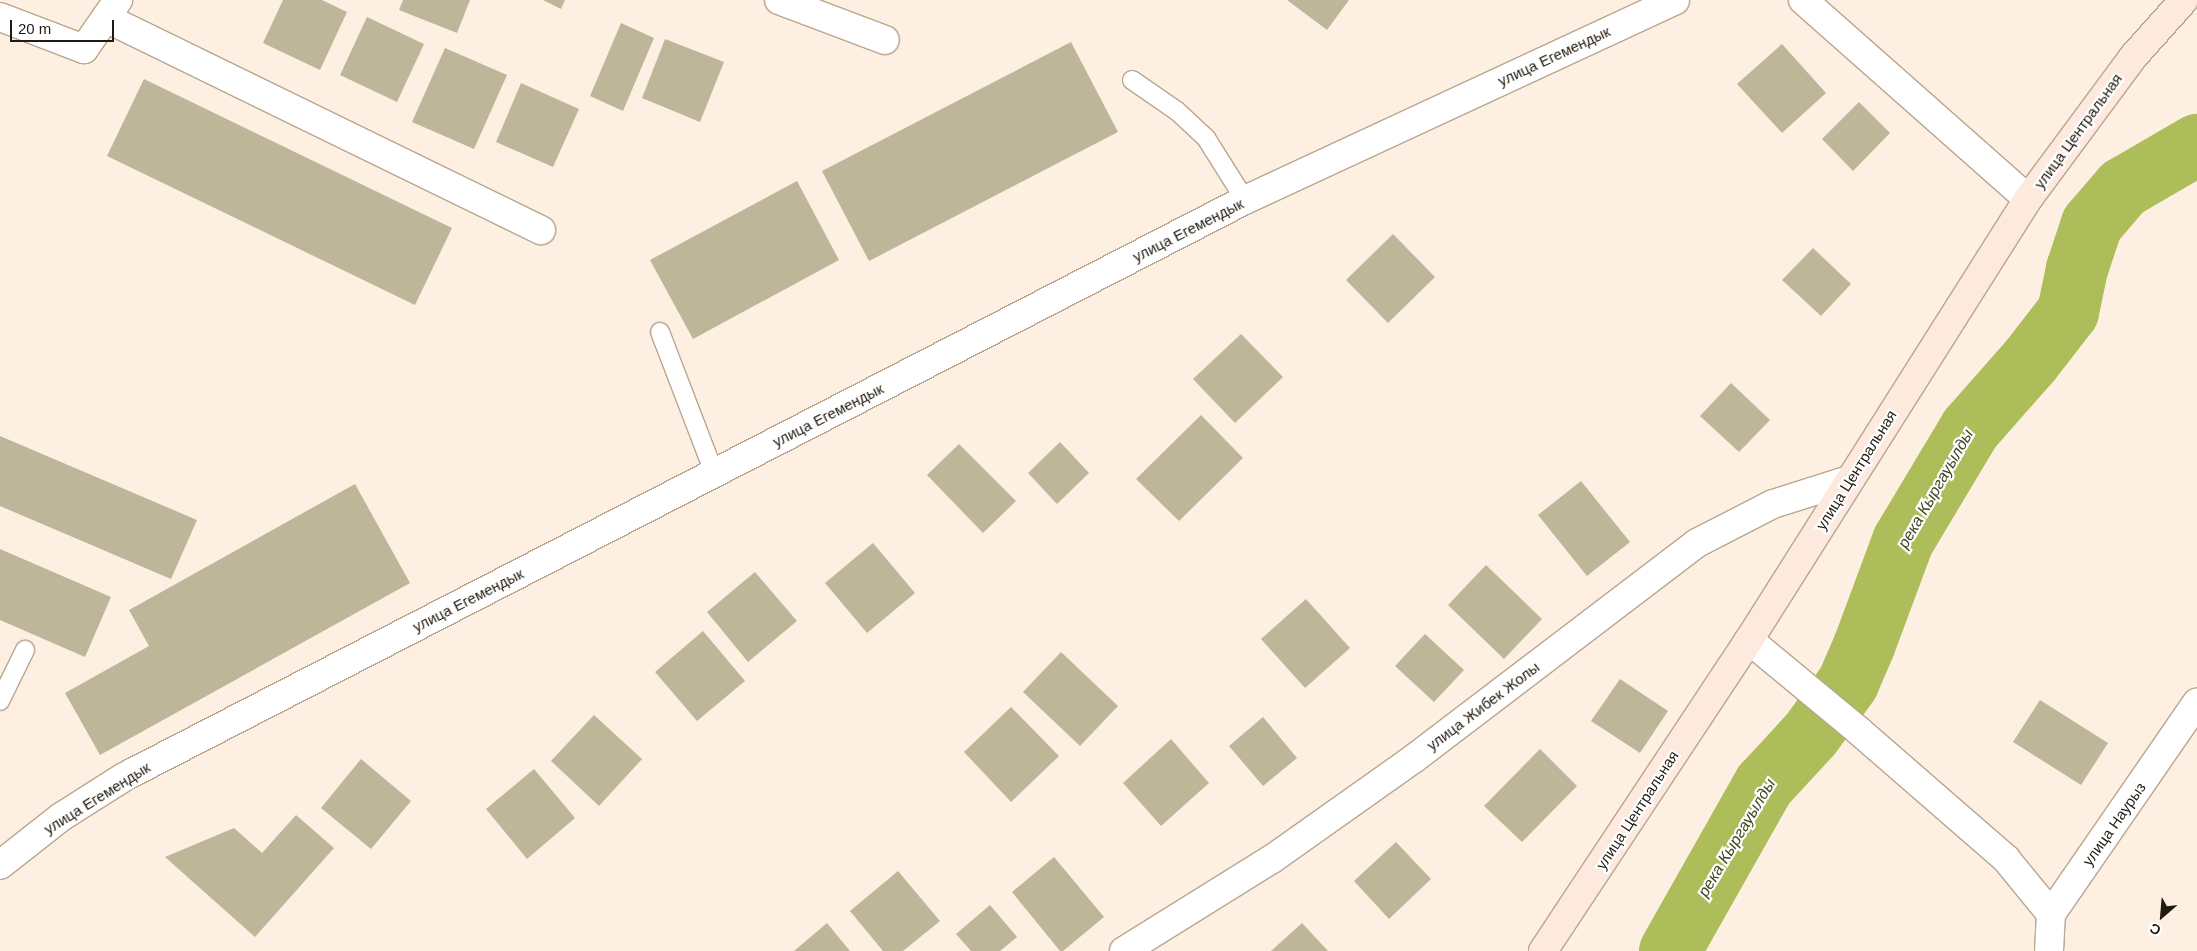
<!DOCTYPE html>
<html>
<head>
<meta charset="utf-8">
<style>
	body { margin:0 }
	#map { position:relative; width:2197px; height:951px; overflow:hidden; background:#fdf0e2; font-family:Arial,sans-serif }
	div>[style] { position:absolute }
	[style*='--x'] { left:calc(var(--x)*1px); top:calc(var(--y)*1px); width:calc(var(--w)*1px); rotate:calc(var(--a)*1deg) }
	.river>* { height:62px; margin:-31px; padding:0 31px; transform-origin:31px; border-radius:31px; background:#acbd59 }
	.building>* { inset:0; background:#bdb699 }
	.roads { filter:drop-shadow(1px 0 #baa68f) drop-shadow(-1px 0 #baa68f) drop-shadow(0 1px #baa68f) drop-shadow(0 -1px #baa68f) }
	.service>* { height:18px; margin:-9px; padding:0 9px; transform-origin:9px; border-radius:9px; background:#fff }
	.minor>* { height:28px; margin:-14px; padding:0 14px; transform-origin:14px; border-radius:14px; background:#fff }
	.secondary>* { height:28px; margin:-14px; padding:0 14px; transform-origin:14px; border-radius:14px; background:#fde9de }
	span { translate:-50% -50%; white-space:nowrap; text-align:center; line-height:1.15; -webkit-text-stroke:4.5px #fff; paint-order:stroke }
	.street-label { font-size:15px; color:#211a11 }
	.water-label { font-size:16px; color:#3f461c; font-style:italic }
	.north { position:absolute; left:2137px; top:891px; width:50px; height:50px; -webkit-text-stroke:4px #fff; paint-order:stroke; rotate:207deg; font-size:14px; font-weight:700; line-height:20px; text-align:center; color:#211a11 }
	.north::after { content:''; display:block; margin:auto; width:18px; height:22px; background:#211a11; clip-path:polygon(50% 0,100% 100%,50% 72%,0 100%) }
	.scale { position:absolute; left:10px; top:20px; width:104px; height:22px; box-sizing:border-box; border:2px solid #211a11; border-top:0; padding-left:6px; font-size:15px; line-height:18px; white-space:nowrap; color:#211a11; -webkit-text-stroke:4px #fff; paint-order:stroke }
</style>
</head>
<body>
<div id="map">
	<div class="river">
		<i style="--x:1670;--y:951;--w:191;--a:-60.5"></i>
		<i style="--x:1764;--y:785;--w:69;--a:-47.3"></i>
		<i style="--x:1811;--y:734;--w:63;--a:-54"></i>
		<i style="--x:1848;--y:683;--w:40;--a:-66.6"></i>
		<i style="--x:1864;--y:646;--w:112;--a:-69.6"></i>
		<i style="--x:1903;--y:541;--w:131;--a:-59.1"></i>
		<i style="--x:1970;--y:429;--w:91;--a:-48.6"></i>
		<i style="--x:2030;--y:361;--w:62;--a:-52.2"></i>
		<i style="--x:2068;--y:312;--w:44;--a:-78.2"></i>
		<i style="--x:2077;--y:269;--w:47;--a:-71.6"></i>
		<i style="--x:2092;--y:224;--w:48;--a:-49.3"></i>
		<i style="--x:2123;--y:188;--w:86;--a:-30.2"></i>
	</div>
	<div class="building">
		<i style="clip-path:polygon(283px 0,322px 0,347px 12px,320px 70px,263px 43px)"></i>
		<i style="clip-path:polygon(403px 0,470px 0,457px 33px,399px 10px)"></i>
		<i style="clip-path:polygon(543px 0,565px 0,561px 9px)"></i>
		<i style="clip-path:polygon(1287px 0,1349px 0,1327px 30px)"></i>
		<i style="clip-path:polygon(367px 17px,424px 44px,397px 102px,340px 75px)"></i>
		<i style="clip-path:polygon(621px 23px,654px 38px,623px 111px,590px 96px)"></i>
		<i style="clip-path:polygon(665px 39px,724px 62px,700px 122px,642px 98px)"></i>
		<i style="clip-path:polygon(1071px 42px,1118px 132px,869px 261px,822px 171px)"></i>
		<i style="clip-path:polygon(1782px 44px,1826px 93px,1782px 133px,1737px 84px)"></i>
		<i style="clip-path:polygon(445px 48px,507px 75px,474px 149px,412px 122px)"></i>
		<i style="clip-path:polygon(144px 79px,452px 228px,415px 305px,107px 156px)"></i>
		<i style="clip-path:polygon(521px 83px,579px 109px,553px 167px,496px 142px)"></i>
		<i style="clip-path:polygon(1859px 102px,1890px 133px,1853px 171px,1822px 139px)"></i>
		<i style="clip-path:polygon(797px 181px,839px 260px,693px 339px,650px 260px)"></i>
		<i style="clip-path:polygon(1393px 234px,1435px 277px,1388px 323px,1346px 280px)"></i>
		<i style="clip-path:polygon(1813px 248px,1851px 284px,1821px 316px,1782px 280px)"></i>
		<i style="clip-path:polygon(1241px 334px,1283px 377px,1235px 423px,1193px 379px)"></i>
		<i style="clip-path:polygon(1731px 383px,1770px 420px,1739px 452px,1700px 416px)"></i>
		<i style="clip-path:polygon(1201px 415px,1243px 458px,1179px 521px,1136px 479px)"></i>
		<i style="clip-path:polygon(0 436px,197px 520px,171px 579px,0 506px)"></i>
		<i style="clip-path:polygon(1060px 442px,1089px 473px,1057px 504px,1028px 473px)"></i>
		<i style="clip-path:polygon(959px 444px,1016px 501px,983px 533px,927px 475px)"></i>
		<i style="clip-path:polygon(1581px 481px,1630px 542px,1587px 576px,1538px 515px)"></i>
		<i style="clip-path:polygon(355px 484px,410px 583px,100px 755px,65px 693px,149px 646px,129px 610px)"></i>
		<i style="clip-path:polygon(873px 543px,915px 593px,867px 633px,825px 583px)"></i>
		<i style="clip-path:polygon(0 549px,111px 597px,85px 657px,0 620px)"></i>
		<i style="clip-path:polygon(1486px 565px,1542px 619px,1504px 659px,1448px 605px)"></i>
		<i style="clip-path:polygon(755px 572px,797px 621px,748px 662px,707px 612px)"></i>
		<i style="clip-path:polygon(1306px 599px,1350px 648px,1305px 688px,1261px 639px)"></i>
		<i style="clip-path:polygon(703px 631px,745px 681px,697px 721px,655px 672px)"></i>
		<i style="clip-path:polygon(1425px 634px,1464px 670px,1434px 702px,1395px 666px)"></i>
		<i style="clip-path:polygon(1061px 652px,1118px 706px,1080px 746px,1023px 692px)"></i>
		<i style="clip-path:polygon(1620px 679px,1668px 711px,1640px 753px,1591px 721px)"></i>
		<i style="clip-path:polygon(2040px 700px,2108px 743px,2081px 785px,2013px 742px)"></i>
		<i style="clip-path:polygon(1011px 707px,1059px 756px,1011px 802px,964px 752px)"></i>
		<i style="clip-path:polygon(594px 715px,642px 759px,599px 806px,551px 761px)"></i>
		<i style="clip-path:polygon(1263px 717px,1297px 758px,1263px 786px,1229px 746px)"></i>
		<i style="clip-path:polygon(1171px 739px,1209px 783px,1161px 826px,1123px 783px)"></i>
		<i style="clip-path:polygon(1540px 749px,1577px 786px,1522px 842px,1484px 806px)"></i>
		<i style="clip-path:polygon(361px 759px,411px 801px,371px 849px,321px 808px)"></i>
		<i style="clip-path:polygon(534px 769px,575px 818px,527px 859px,486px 809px)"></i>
		<i style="clip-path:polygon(296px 815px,334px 848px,255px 937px,165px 857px,234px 828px,262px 853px)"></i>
		<i style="clip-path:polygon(1396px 842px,1431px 879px,1389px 919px,1354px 881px)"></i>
		<i style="clip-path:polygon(1054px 857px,1104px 917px,1063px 951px,1060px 951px,1012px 892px)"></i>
		<i style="clip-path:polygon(898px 871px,940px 921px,903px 951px,883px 951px,850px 911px)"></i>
		<i style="clip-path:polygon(990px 905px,1017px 937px,1000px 951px,971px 951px,956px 934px)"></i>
		<i style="clip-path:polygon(827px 923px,850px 951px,794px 951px)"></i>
		<i style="clip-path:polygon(1302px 923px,1328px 951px,1271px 951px)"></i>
	</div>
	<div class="roads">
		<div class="service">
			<i style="--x:1132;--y:80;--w:55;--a:34.6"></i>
			<i style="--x:1177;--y:111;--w:40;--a:43"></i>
			<i style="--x:1206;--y:138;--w:73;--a:57.8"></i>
			<i style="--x:660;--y:332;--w:151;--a:69"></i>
			<i style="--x:0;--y:701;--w:57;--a:-63.9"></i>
		</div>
		<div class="minor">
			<i style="--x:779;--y:0;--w:113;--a:20.7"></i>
			<i style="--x:1803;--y:0;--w:300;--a:41.5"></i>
			<i style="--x:0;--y:17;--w:90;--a:20.9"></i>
			<i style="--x:84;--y:49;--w:60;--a:-55.2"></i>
			<i style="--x:106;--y:18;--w:484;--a:26"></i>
			<i style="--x:1749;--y:640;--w:143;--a:39.6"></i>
			<i style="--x:1859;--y:731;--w:195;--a:41"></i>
			<i style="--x:2006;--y:859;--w:71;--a:50.7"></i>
			<i style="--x:0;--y:865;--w:78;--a:-38.2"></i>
			<i style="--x:61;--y:817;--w:75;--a:-32.4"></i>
			<i style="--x:124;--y:777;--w:1261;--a:-27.24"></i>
			<i style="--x:1245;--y:200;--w:474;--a:-24.9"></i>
			<i style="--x:1124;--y:951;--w:174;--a:-31.9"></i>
			<i style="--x:1272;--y:859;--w:171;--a:-35.3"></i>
			<i style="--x:1412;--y:760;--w:358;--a:-37.3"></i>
			<i style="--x:1697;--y:543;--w:85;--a:-27.2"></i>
			<i style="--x:1773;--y:504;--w:80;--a:-17.5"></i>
			<i style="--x:2049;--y:951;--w:37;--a:-87"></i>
			<i style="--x:2051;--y:914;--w:257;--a:-55.4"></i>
		</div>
		<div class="secondary">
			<i style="--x:1543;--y:951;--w:373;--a:-56.5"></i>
			<i style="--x:1749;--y:640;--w:522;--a:-57.68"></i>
			<i style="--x:2028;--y:199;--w:177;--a:-53.5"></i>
			<i style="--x:2133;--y:57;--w:76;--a:-48.2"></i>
		</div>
	</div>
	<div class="street-label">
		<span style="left:1554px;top:56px;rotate:-25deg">улица Егемендык</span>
		<span style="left:2078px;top:131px;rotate:-54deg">улица Центральная</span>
		<span style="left:1188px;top:230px;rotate:-27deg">улица Егемендык</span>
		<span style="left:828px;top:415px;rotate:-27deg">улица Егемендык</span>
		<span style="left:1856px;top:470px;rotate:-58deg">улица Центральная</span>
		<span style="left:468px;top:600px;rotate:-27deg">улица Егемендык</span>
		<span style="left:1483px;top:706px;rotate:-37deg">улица Жибек Жолы</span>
		<span style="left:97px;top:798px;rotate:-32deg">улица Егемендык</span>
		<span style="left:1637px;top:810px;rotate:-57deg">улица Центральная</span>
		<span style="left:2114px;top:824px;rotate:-55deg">улица Наурыз</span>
	</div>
	<div class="water-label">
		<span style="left:1936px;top:489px;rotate:-60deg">река Кыргауылды</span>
		<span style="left:1737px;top:838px;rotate:-59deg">река Кыргауылды</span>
	</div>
	<div class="north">С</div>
	<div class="scale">20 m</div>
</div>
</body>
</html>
